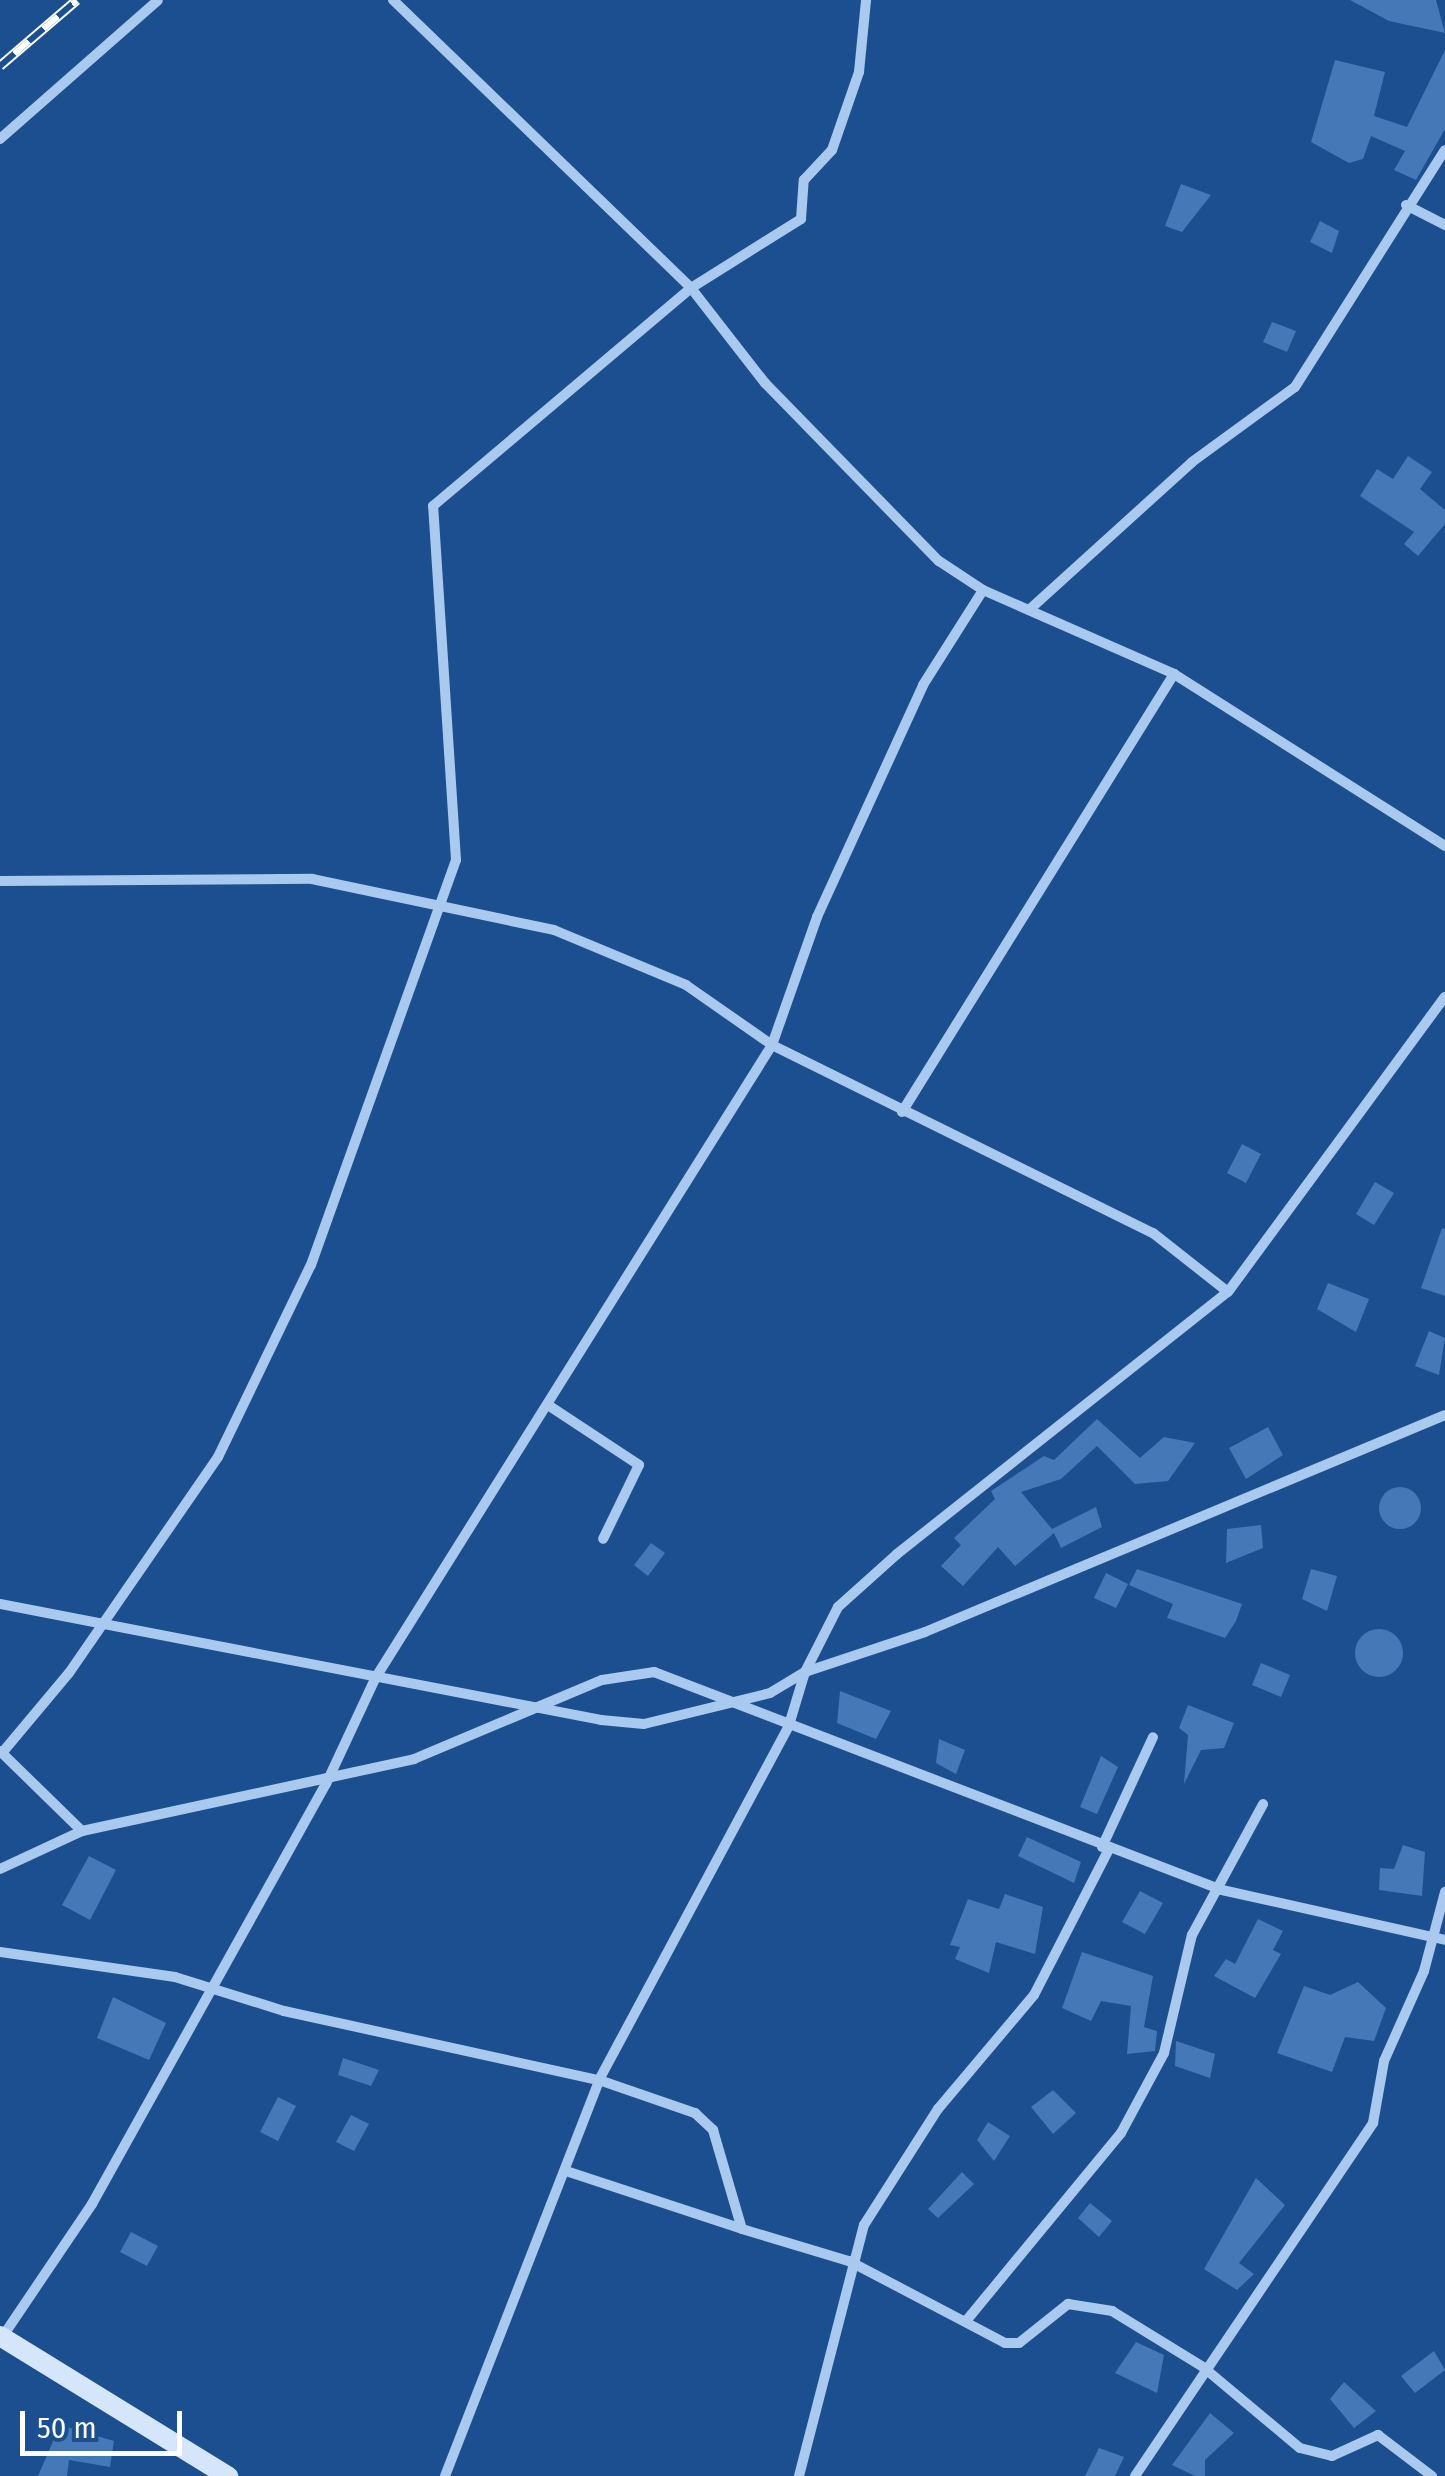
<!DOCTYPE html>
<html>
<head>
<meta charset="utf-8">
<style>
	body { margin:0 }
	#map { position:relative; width:1445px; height:2476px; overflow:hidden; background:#1b4f8f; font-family:"Fira Sans Condensed",sans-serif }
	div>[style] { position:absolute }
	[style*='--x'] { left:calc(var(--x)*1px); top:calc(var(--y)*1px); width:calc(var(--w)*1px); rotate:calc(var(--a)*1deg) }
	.building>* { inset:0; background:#4478b7 }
	.round { border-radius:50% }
	.street>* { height:10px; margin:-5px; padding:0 5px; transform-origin:5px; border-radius:5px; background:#a9c9ee }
	.secondary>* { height:20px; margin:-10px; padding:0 10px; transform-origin:10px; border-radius:10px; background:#d6e6fa }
	.rail>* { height:10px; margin-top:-5px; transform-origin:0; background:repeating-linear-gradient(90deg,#1b4f8f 0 19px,#fff 0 38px); box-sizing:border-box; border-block:2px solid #fff }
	span { translate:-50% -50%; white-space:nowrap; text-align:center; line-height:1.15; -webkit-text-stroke:9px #1b4f8f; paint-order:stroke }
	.scale { position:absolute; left:20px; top:2411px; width:162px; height:45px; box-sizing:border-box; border:5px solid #fff; border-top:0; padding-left:12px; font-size:30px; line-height:35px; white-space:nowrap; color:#fff; -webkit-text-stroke:8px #1b4f8f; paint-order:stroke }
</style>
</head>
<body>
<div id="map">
	<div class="building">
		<i style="clip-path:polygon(1350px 0,1436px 0,1445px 33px,1389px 21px)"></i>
		<i style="clip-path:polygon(1445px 50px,1445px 129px,1416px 180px,1394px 170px,1405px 151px,1371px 136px,1363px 159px,1349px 163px,1311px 142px,1335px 60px,1385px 72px,1374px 116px,1407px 127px)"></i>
		<i style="clip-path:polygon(1181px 184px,1211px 195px,1182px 232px,1165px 226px)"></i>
		<i style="clip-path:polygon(1320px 221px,1339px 231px,1332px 253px,1310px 242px)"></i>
		<i style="clip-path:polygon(1272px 322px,1296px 331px,1287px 352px,1263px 342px)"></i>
		<i style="clip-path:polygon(1408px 456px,1432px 472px,1420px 489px,1445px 510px,1445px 524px,1418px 556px,1404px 544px,1414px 532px,1360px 496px,1377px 469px,1393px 479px)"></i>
		<i style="clip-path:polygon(1242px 1144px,1261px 1154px,1246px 1183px,1227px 1173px)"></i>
		<i style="clip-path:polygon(1375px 1182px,1394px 1193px,1374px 1225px,1356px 1214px)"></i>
		<i style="clip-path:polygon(1442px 1228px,1445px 1229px,1445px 1296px,1421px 1288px)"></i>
		<i style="clip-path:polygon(1328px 1283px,1369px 1299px,1356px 1332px,1317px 1309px)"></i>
		<i style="clip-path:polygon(1429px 1331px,1445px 1338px,1439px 1375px,1415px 1366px)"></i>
		<i style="clip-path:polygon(1097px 1419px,1140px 1458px,1164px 1437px,1195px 1443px,1168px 1481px,1135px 1484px,1097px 1446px,1061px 1479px,1021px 1492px,1052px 1529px,1096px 1507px,1102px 1527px,1061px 1548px,1054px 1533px,1015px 1566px,998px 1547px,963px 1586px,941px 1566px,961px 1545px,954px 1538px,995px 1499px,991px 1491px,1044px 1456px,1054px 1460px)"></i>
		<i style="clip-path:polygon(1268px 1427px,1283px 1455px,1246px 1479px,1229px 1448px)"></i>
		<i class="round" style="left:1379px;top:1487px;width:42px;height:42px"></i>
		<i style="clip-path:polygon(1261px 1525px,1263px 1548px,1226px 1563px,1227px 1529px)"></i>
		<i style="clip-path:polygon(651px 1543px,665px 1553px,648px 1576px,634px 1565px)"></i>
		<i style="clip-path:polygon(1137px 1569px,1242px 1604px,1236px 1621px,1225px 1638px,1167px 1618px,1173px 1604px,1129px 1585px)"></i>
		<i style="clip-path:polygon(1311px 1569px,1337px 1576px,1327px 1611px,1302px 1599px)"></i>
		<i style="clip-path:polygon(1106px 1573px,1128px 1584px,1116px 1608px,1094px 1598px)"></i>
		<i class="round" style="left:1355px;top:1629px;width:48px;height:48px"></i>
		<i style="clip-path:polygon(1261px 1663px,1290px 1675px,1281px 1697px,1252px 1685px)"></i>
		<i style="clip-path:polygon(840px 1691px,891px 1711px,876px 1739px,837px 1723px)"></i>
		<i style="clip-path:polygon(1188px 1705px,1234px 1723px,1224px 1748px,1201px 1750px,1184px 1784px,1188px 1735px,1179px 1728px)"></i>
		<i style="clip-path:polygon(939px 1739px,965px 1750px,956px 1774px,936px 1763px)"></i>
		<i style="clip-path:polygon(1101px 1756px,1118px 1767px,1097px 1814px,1080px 1807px)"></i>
		<i style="clip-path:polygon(1027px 1837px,1081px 1862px,1074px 1883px,1018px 1856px)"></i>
		<i style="clip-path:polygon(1403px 1845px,1425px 1852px,1422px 1896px,1379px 1890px,1380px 1868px,1394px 1869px)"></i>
		<i style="clip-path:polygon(89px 1856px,116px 1870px,90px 1920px,62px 1905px)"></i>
		<i style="clip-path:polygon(1140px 1891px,1163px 1903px,1145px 1934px,1122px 1922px)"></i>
		<i style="clip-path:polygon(1005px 1894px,1043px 1907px,1035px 1954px,996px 1942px,989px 1973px,955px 1959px,960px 1947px,950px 1945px,968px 1899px,999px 1909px)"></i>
		<i style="clip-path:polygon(1258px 1919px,1283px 1931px,1273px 1950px,1281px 1954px,1255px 1998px,1214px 1976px,1226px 1959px,1235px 1964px)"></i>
		<i style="clip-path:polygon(1082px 1952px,1153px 1976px,1144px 2027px,1157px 2031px,1155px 2051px,1127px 2054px,1131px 2006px,1101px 2001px,1091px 2021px,1062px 2008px)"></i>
		<i style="clip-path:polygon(1358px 1982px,1386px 2008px,1374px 2041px,1345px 2037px,1332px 2072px,1277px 2053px,1304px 1986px,1330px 1995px)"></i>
		<i style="clip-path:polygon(113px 1997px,166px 2023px,149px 2060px,97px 2038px)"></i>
		<i style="clip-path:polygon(1176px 2041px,1215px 2054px,1210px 2078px,1175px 2066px)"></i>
		<i style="clip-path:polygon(343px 2058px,379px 2070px,371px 2086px,338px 2075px)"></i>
		<i style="clip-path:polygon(1053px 2090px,1076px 2113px,1053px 2134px,1031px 2107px)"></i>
		<i style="clip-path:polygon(278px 2097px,296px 2106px,278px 2141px,260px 2132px)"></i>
		<i style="clip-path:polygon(351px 2115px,369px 2124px,354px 2151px,336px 2142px)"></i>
		<i style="clip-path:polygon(988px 2122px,1010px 2136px,994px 2161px,977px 2140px)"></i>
		<i style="clip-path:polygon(962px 2172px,974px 2184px,938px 2218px,928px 2209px)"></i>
		<i style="clip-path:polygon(1256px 2178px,1285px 2205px,1239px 2263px,1254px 2274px,1237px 2290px,1204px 2269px)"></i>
		<i style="clip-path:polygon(1090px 2203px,1112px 2221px,1099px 2237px,1078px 2218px)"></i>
		<i style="clip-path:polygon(131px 2232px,158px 2246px,147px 2266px,120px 2252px)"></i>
		<i style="clip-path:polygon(1136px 2342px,1164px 2355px,1157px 2393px,1115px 2373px)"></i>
		<i style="clip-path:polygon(1434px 2351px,1445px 2370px,1415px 2393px,1401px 2376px)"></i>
		<i style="clip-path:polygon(1344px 2382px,1376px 2411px,1354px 2428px,1330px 2399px)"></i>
		<i style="clip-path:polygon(1210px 2413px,1234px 2433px,1205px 2460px,1205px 2476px,1195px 2476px,1172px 2465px)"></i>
		<i style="clip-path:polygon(60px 2425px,114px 2441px,110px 2467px,69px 2460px,67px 2476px,38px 2476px)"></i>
		<i style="clip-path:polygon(1099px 2448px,1124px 2457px,1115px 2476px,1085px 2476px)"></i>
	</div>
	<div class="street">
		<i style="--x:393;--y:0;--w:414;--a:44"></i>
		<i style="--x:691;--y:288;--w:120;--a:52.1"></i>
		<i style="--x:765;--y:383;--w:249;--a:45.7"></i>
		<i style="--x:939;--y:561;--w:53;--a:33.4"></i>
		<i style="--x:983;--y:590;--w:209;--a:23.7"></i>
		<i style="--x:1174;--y:674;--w:321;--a:32.4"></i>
		<i style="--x:0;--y:139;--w:210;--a:-41.3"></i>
		<i style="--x:1406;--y:205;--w:44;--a:27.1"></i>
		<i style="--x:1029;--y:610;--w:220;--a:-42.2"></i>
		<i style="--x:1192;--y:462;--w:127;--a:-36.1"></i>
		<i style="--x:1295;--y:387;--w:280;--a:-57.7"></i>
		<i style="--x:0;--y:881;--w:312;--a:-0.4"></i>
		<i style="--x:312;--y:879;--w:247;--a:11.9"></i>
		<i style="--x:554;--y:930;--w:143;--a:22.6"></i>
		<i style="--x:686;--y:985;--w:105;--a:34.9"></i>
		<i style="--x:772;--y:1045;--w:425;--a:26.3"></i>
		<i style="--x:1153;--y:1233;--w:95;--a:38.2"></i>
		<i style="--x:902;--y:1112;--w:516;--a:-58.16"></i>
		<i style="--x:548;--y:1405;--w:109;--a:33.4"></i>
		<i style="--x:639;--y:1465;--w:82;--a:115.9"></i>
		<i style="--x:0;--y:1604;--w:612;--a:10.92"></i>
		<i style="--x:601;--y:1720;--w:43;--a:5.3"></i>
		<i style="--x:644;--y:1724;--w:130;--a:-13.8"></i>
		<i style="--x:770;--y:1693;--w:41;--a:-31"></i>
		<i style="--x:805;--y:1672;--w:73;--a:-63.1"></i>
		<i style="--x:838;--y:1607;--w:79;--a:-41.9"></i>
		<i style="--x:897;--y:1554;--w:422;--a:-38.4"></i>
		<i style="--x:1228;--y:1292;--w:366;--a:-53.7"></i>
		<i style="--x:0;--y:1751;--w:115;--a:44.3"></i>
		<i style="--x:2;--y:1753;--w:104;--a:-50.1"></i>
		<i style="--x:69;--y:1673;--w:262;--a:-55.4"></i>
		<i style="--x:218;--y:1457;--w:213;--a:-64.2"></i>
		<i style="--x:311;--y:1265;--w:430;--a:-70.3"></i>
		<i style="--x:456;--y:860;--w:355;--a:-93.7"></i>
		<i style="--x:433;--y:506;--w:338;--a:-40.2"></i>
		<i style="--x:691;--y:288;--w:130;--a:-32.1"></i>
		<i style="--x:801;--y:219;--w:39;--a:-86"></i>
		<i style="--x:804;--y:180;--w:41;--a:-47"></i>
		<i style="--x:832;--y:150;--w:83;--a:-70.9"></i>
		<i style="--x:859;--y:72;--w:72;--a:-84.4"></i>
		<i style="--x:1102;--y:1847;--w:121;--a:-65.1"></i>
		<i style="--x:0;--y:1869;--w:90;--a:-24.9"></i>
		<i style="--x:82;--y:1831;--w:340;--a:-12.2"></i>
		<i style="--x:414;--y:1759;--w:204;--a:-22.8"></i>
		<i style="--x:602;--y:1680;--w:53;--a:-8.7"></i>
		<i style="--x:654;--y:1672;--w:608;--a:21"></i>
		<i style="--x:1222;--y:1890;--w:229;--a:12.6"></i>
		<i style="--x:0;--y:1952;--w:177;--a:8.1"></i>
		<i style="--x:175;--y:1977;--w:114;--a:17.3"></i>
		<i style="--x:284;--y:2011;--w:322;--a:12.4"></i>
		<i style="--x:599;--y:2080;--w:102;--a:19"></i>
		<i style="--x:695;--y:2113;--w:25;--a:43"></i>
		<i style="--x:713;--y:2130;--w:103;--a:73.7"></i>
		<i style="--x:742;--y:2229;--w:112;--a:16.7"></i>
		<i style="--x:849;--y:2261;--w:176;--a:27.7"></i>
		<i style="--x:1005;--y:2343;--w:14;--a:0"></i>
		<i style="--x:1019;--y:2343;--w:63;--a:-38.5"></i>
		<i style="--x:1068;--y:2304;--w:45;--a:9"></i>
		<i style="--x:1112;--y:2311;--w:107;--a:31.6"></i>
		<i style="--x:1203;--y:2367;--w:126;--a:39.9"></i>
		<i style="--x:1300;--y:2448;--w:33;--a:14"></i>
		<i style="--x:1332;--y:2456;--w:51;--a:-24.5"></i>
		<i style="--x:1378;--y:2435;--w:68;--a:37.2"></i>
		<i style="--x:566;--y:2171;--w:185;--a:18.2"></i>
		<i style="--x:966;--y:2321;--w:244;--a:-50.5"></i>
		<i style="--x:1121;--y:2133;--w:91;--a:-61.7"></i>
		<i style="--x:1164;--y:2053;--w:121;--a:-76.7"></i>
		<i style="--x:1192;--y:1935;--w:149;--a:-61.5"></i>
		<i style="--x:1;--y:2339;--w:163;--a:-56"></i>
		<i style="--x:92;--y:2204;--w:481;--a:-60.9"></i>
		<i style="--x:326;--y:1784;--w:118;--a:-65"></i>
		<i style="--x:376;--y:1677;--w:746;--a:-57.93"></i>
		<i style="--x:772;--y:1045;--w:136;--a:-70.6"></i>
		<i style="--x:817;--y:917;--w:255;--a:-65.4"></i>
		<i style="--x:923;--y:685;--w:112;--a:-57.7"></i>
		<i style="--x:445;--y:2476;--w:425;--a:-68.7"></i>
		<i style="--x:599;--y:2080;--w:403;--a:-61.8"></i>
		<i style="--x:789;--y:1725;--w:55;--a:-73.2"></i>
		<i style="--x:805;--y:1672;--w:126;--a:-18.4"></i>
		<i style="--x:925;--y:1632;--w:563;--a:-22.65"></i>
		<i style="--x:799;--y:2476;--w:259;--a:-75.5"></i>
		<i style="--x:864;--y:2225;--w:138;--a:-57.5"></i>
		<i style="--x:938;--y:2109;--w:149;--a:-49.9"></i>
		<i style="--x:1034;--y:1995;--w:164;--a:-62.8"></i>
		<i style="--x:1135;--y:2476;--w:426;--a:-56"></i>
		<i style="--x:1373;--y:2123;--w:63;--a:-79.9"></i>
		<i style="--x:1384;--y:2061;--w:98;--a:-66"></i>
		<i style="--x:1424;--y:1971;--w:82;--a:-75.1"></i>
	</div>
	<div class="secondary">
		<i style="--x:0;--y:2336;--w:268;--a:31.6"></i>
	</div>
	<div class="rail">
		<i style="--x:0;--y:66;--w:101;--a:-40.6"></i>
	</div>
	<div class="scale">50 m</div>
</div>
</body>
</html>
